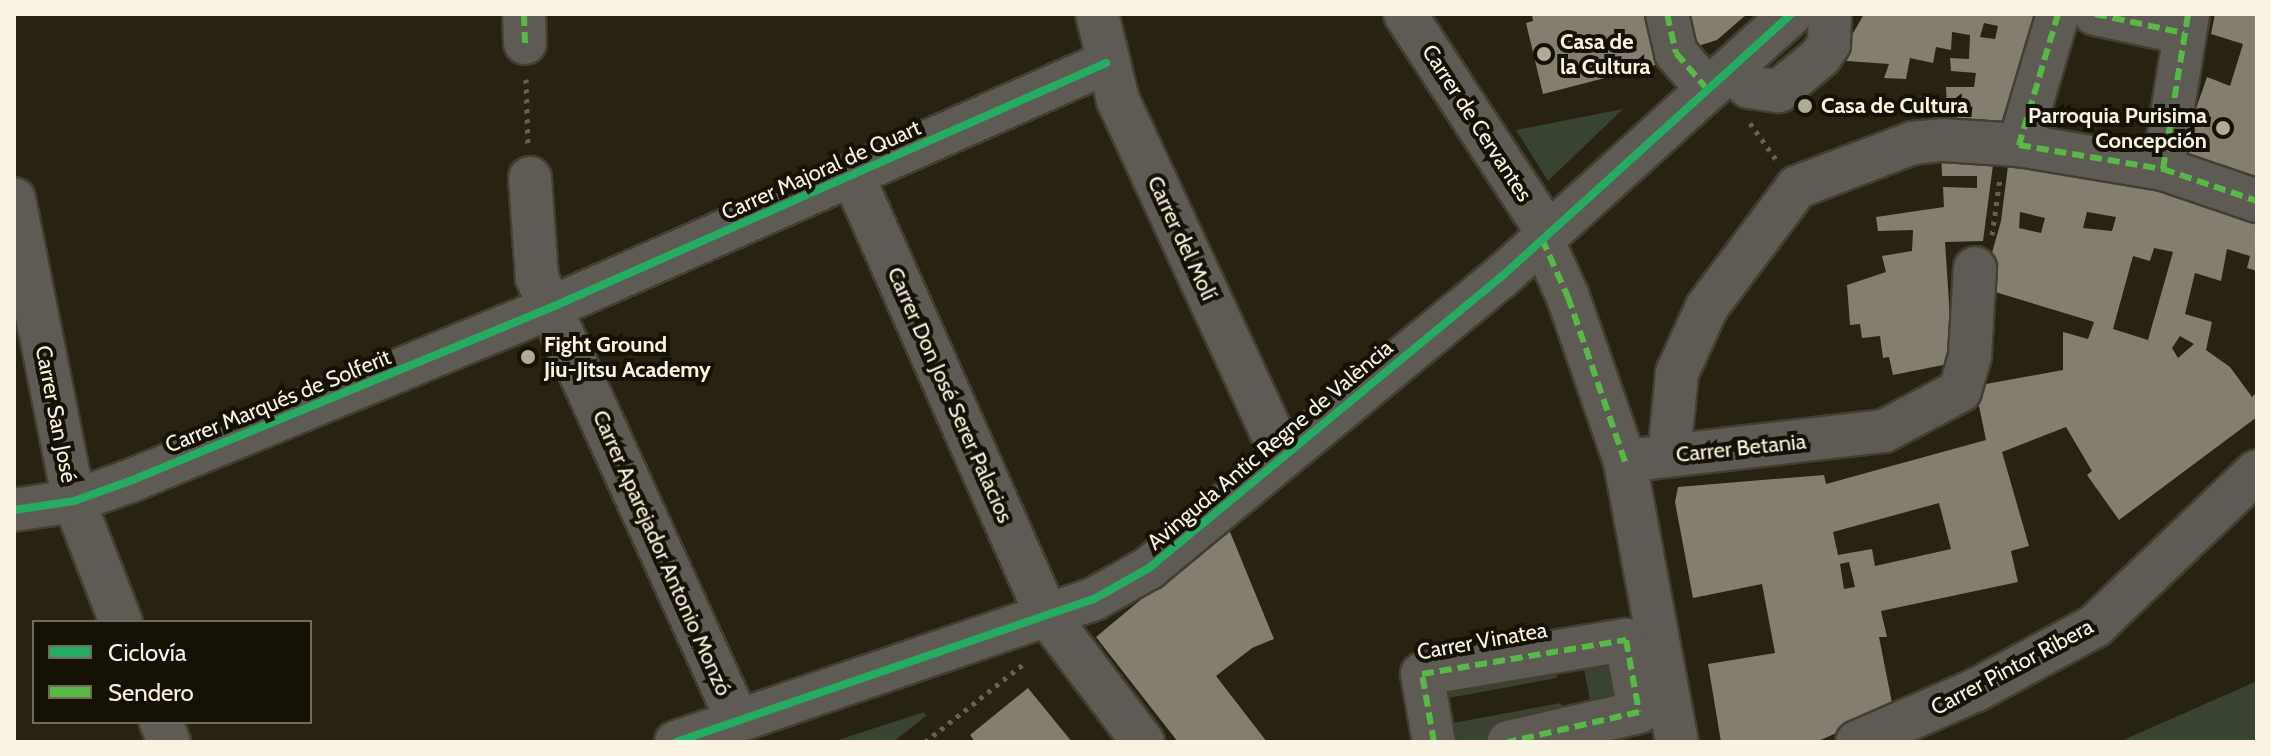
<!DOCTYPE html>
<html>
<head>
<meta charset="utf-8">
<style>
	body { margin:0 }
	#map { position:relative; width:2271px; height:756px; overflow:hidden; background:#272211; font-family:Cabin,sans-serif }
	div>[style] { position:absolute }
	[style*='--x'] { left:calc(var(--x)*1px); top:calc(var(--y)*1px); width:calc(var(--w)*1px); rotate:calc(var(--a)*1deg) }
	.green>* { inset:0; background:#394331 }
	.building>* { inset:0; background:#837e70 }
	.path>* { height:5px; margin-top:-2.5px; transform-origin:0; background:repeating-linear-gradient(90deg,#636058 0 4px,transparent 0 10px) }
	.roads { filter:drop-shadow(2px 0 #433e30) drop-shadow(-2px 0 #433e30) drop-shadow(0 2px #433e30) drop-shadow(0 -2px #433e30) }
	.minor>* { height:42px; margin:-21px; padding:0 21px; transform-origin:21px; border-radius:21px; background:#5d5b54 }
	.quiet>* { height:6px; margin-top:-3px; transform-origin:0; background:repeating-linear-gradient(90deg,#58b947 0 12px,transparent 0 18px) }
	.cycleway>* { height:8px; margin:-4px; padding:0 4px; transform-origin:4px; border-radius:4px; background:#26ab63 }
	.dots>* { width:22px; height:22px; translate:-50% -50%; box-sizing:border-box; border:4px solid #151105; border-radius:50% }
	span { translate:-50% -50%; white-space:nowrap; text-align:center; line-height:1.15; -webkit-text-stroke:8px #151105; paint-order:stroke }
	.poi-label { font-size:22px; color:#f9f3e1; font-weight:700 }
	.left { translate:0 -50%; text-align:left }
	.right { translate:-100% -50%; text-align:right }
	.street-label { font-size:22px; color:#f9f3e1 }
	.frame { position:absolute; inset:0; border:16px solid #f9f3e1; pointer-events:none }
	.legend { position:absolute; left:32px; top:620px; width:280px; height:104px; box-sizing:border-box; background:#151105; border:2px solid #706b5d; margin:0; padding:10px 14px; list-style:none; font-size:24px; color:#f9f3e1 }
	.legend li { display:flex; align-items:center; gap:16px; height:40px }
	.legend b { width:40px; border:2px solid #706b5d }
</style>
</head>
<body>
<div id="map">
	<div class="green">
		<i style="clip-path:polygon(1623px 109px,1548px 181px,1516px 130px)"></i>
		<i style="clip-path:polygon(1626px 640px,1637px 702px,1592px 710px,1580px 649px)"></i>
		<i style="clip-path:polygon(1552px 650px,1557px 678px,1427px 702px,1422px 674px)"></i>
		<i style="clip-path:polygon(2257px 681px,2257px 742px,2119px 742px)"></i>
		<i style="clip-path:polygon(1561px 703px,1567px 731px,1508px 742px,1434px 742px,1431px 727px)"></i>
		<i style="clip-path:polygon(924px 712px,926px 716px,893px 742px,832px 742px)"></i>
	</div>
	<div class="building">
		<i style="clip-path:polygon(1532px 14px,1657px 14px,1667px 62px,1543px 94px,1526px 23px,1533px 21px)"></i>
		<i style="clip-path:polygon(1673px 14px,1747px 14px,1717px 40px,1682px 51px)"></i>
		<i style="clip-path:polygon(evenodd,1864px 14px,2043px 14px,2016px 133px,1948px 132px,1946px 87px,1974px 87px,1976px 73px,1951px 71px,1950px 58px,1969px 59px,1970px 35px,1952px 32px,1951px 50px,1936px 47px,1933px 63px,1910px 58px,1906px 79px,1884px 78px,1889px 64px,1847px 61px,1848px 42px,1864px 14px,1984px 23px,1998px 26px,1995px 39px,1980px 37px,1984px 23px)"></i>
		<i style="clip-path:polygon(2215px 14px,2257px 14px,2257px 196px,2178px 160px,2207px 77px,2230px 86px,2243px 44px,2211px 34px)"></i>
		<i style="clip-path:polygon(1941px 149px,1978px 149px,1993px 165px,1983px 241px,1945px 242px,1953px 363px,1893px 375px,1889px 357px,1883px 358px,1880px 336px,1862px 338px,1860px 324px,1850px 325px,1847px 285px,1886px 272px,1882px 256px,1912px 251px,1913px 230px,1878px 231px,1876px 217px,1944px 207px,1943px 187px,1977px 188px,1977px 176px,1942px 176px)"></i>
		<i style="clip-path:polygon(evenodd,2010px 150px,2257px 205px,2257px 271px,2247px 268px,2250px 256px,2227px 249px,2221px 281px,2195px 273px,2185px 314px,2212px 322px,2206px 350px,2230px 367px,2252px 397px,2257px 392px,2257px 417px,2119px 520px,2087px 475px,2092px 471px,2066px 427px,2002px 452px,2029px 546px,2011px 551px,2018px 582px,1881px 611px,1887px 637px,1879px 637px,1893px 708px,1816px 742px,1721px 742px,1708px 664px,1775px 653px,1762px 584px,1693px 598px,1675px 502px,1678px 487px,1824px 475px,1826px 484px,1986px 440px,1975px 386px,2063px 370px,2063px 332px,2088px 339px,2094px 322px,1982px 288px,2001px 221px,2010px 150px,2020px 212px,2045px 218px,2041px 233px,2019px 228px,2020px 212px,2010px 150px,2087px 212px,2116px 217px,2112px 231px,2083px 228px,2087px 212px,2010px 150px,2154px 248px,2173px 252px,2148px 340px,2113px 329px,2133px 256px,2150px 261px,2154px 248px,2010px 150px,2180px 336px,2194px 344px,2178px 358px,2172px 348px,2180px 336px,2010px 150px,1939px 503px,1951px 549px,1875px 566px,1872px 549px,1838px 555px,1833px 532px,1939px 503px,2010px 150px,1849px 562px,1855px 587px,1844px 589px,1840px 564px,1849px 562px)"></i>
		<i style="clip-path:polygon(1228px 527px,1274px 639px,1252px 648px,1216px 676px,1267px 742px,1178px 742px,1096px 637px)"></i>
		<i style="clip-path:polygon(1028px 688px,1072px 742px,975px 742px,970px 735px)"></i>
	</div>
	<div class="path">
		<i style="--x:526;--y:79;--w:66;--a:88.3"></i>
		<i style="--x:1750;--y:123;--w:47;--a:54.6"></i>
		<i style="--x:1992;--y:235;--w:58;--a:-82"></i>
		<i style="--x:925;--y:742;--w:124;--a:-38.4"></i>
	</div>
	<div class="roads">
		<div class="minor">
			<i style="--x:524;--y:14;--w:29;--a:88"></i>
			<i style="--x:1097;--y:14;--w:89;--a:76.3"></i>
			<i style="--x:1118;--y:100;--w:393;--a:65.2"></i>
			<i style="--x:1405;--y:14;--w:262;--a:56.9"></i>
			<i style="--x:1667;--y:14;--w:40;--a:77"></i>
			<i style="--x:1676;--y:53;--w:48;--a:49.3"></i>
			<i style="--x:2058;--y:14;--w:137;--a:106.6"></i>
			<i style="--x:2019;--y:145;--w:146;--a:9.5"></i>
			<i style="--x:2163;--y:169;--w:157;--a:-80.8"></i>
			<i style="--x:2095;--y:14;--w:91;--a:12.1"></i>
			<i style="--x:1731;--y:69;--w:25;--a:45"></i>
			<i style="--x:1749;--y:87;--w:30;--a:8"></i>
			<i style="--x:1779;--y:91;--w:53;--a:-39.7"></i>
			<i style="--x:1820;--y:57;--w:16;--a:-55"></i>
			<i style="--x:1829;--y:44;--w:30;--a:-88"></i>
			<i style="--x:2163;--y:169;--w:99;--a:18.8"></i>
			<i style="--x:853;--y:176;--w:480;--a:66.2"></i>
			<i style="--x:1047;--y:615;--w:159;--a:52.9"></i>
			<i style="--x:530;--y:178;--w:100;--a:86"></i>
			<i style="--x:537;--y:278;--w:484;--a:65.6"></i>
			<i style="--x:14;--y:199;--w:308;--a:78.8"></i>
			<i style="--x:74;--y:501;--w:130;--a:68.8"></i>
			<i style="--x:1542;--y:239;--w:64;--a:65.9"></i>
			<i style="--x:1568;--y:297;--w:175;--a:70.9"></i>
			<i style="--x:1625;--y:462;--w:285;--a:79.5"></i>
			<i style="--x:1669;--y:455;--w:82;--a:-84.4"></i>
			<i style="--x:1677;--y:373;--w:72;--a:-65.6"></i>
			<i style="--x:1707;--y:307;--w:150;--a:-53.1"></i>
			<i style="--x:1797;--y:187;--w:124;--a:-20.8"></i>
			<i style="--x:1913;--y:143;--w:30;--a:-6"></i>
			<i style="--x:1943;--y:140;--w:76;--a:3.8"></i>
			<i style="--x:1642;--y:459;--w:244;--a:-6.6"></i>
			<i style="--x:1884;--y:431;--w:86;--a:-27.8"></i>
			<i style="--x:1960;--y:391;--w:37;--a:-74"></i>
			<i style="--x:1970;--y:355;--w:87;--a:-86.7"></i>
			<i style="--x:14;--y:510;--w:61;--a:-8.5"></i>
			<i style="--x:74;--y:501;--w:59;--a:-19.7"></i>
			<i style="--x:130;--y:481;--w:454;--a:-22.4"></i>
			<i style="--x:550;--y:308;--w:608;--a:-23.78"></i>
			<i style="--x:161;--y:722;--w:22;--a:68"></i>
			<i style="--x:676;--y:742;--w:442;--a:-18.9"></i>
			<i style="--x:1094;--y:599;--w:63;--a:-29.4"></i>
			<i style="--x:1149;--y:568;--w:455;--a:-39.6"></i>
			<i style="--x:1500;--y:278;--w:393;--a:-42.2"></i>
			<i style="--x:1434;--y:742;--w:69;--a:-100"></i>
			<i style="--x:1422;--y:674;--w:207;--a:-9.5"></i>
			<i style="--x:1626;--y:640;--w:73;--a:79.8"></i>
			<i style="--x:1639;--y:712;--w:134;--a:167.1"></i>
			<i style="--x:1857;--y:742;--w:130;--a:-23.6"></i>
			<i style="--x:1976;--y:690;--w:135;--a:-28.3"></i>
			<i style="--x:2095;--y:626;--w:224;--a:-43.7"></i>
		</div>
	</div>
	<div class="quiet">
		<i style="--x:524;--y:14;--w:29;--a:88"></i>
		<i style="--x:1667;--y:14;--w:40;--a:77"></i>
		<i style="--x:1676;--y:53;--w:48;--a:49.3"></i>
		<i style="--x:2058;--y:14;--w:137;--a:106.6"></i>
		<i style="--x:2019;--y:145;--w:146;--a:9.5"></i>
		<i style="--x:2163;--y:169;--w:157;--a:-80.8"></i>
		<i style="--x:2095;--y:14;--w:91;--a:12.1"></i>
		<i style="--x:2163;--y:169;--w:99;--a:18.8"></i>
		<i style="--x:1542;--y:239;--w:64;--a:65.9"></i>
		<i style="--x:1568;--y:297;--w:175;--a:70.9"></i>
		<i style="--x:1434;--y:742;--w:69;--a:-100"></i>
		<i style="--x:1422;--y:674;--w:207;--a:-9.5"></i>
		<i style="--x:1626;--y:640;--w:73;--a:79.8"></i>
		<i style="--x:1639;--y:712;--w:134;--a:167.1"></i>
	</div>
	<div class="cycleway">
		<i style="--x:14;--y:510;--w:61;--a:-8.5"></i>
		<i style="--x:74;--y:501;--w:59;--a:-19.7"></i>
		<i style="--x:130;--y:481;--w:454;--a:-22.4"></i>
		<i style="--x:550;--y:308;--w:608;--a:-23.78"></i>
		<i style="--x:676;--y:742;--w:442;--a:-18.9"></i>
		<i style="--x:1094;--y:599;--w:63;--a:-29.4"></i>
		<i style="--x:1149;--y:568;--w:455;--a:-39.6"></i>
		<i style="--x:1500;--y:278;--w:393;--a:-42.2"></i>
	</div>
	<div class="dots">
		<i style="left:1544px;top:54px;background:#b0aa98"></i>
		<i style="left:1805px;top:106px;background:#b0aa98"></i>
		<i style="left:2223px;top:128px;background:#b0aa98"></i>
		<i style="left:528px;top:357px;background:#b0aa98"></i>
	</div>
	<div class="poi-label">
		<span class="left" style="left:1560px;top:54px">Casa de<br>la Cultura</span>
		<span class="left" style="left:1821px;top:106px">Casa de Cultura</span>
		<span class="right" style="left:2207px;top:128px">Parroquia Purisima<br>Concepción</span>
		<span class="left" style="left:544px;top:357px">Fight Ground<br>Jiu-Jitsu Academy</span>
	</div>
	<div class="street-label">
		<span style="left:1477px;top:123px;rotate:57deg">Carrer de Cervantes</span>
		<span style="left:821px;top:170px;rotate:-24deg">Carrer Majoral de Quart</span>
		<span style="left:1182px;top:238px;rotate:65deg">Carrer del Molí</span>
		<span style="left:950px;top:395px;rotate:66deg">Carrer Don José Serer Palacios</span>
		<span style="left:278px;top:401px;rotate:-22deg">Carrer Marqués de Solferit</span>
		<span style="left:56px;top:414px;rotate:79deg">Carrer San José</span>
		<span style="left:1270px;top:445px;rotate:-40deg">Avinguda Antic Regne de València</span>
		<span style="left:1741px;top:448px;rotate:-6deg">Carrer Betania</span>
		<span style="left:662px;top:553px;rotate:66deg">Carrer Aparejador Antonio Monzó</span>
		<span style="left:1482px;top:641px;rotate:-10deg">Carrer Vinatea</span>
		<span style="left:2012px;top:667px;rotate:-28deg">Carrer Pintor Ribera</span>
	</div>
	<div class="frame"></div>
	<ul class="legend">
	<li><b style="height:10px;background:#26ab63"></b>Ciclovía</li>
	<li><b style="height:10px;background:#58b947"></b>Sendero</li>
	</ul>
</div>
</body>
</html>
